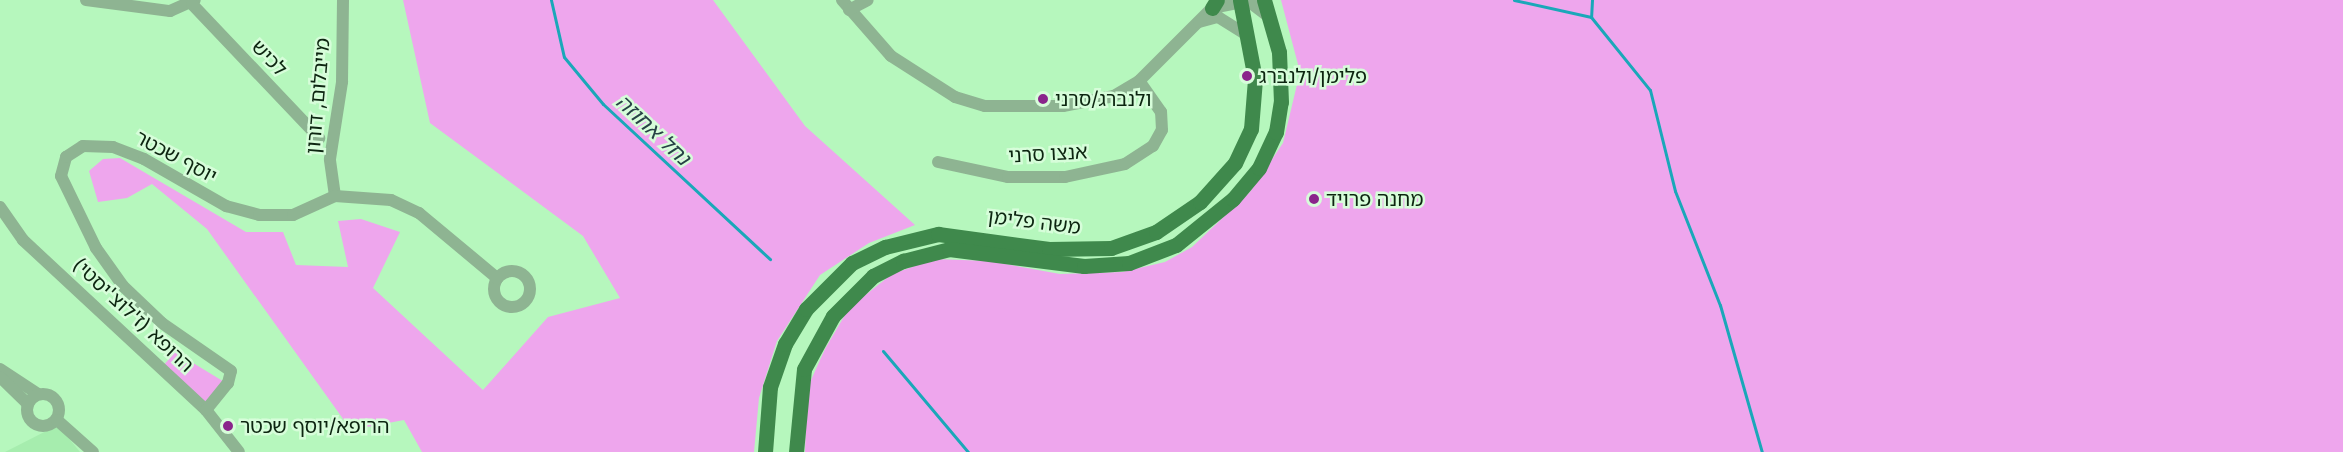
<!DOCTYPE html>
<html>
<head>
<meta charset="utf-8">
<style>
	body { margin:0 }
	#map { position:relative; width:2343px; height:452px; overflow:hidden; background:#b6f7bd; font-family:Inter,"Noto Sans Hebrew",sans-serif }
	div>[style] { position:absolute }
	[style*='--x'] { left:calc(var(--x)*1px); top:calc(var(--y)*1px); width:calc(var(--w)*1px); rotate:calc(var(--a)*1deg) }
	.built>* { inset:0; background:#a6edae }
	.green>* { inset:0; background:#eea6ed }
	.stream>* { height:3px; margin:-1.5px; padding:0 1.5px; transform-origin:1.5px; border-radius:1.5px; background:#1aa8b9 }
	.minor>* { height:12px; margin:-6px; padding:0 6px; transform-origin:6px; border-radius:6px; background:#8eb492 }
	.minor>.ring { margin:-6px; padding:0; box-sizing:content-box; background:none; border:12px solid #8eb492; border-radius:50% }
	.major>* { height:15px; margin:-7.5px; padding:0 7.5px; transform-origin:7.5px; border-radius:7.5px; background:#3f894c }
	.dots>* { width:16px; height:16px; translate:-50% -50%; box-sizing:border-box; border:3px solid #d7fdda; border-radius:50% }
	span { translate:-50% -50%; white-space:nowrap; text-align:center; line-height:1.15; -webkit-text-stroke:5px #d7fdda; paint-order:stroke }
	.street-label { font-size:20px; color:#0c2510 }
	.poi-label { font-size:20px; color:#0c2510 }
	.left { translate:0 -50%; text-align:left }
	.water-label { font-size:21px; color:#274246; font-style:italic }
</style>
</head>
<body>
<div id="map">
	<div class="built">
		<i style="clip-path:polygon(58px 425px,80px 452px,5px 452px)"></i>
	</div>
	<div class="green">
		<i style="clip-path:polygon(403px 0,713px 0,805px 126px,915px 225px,869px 243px,820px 275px,777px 341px,759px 398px,754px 452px,422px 452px,404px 420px,351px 430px,207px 229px,152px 184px,127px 198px,98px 202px,89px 171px,103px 159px,120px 158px,246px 232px,283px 232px,296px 265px,348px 267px,338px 221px,361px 219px,400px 232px,373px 288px,483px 390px,548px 317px,620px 298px,583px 236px,430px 123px)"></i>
		<i style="clip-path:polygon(1281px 0,2343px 0,2343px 452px,805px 452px,807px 389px,825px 349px,849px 308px,892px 274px,935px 259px,989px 261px,1060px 274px,1122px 272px,1165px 262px,1192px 247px,1250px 192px,1283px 143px,1300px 72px)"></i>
		<i style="clip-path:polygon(175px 352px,226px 383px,205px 405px,163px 366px)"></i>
	</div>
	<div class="stream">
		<i style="--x:551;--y:0;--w:58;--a:77.2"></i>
		<i style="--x:564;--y:57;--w:61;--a:50.3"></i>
		<i style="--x:603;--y:104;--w:228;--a:42.9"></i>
		<i style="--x:1514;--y:0;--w:79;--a:12.4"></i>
		<i style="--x:1592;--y:0;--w:17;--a:93"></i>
		<i style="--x:1591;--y:17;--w:94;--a:51.1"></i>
		<i style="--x:1650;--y:90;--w:104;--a:76.1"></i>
		<i style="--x:1675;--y:191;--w:123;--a:68.5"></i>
		<i style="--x:1720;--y:305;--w:153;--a:74.1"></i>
		<i style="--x:883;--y:351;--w:132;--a:49.9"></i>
	</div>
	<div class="minor">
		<i style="--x:86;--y:0;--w:85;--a:7.5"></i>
		<i style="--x:170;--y:11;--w:27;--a:-24"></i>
		<i style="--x:842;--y:0;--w:74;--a:48.8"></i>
		<i style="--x:891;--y:56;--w:76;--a:32.6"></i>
		<i style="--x:955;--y:97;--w:31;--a:17"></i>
		<i style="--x:985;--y:106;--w:78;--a:0"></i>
		<i style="--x:1063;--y:106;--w:52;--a:-11.1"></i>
		<i style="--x:1114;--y:96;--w:29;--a:-31"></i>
		<i style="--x:1139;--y:81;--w:103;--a:-45"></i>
		<i style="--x:1212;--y:8;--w:37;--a:-11"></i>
		<i style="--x:1248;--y:1;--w:26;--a:37"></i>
		<i style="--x:192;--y:4;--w:185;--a:46.5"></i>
		<i style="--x:849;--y:10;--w:21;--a:-28"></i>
		<i style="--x:1199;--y:22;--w:20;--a:-15"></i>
		<i style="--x:1218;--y:17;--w:34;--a:32"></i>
		<i style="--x:938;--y:162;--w:72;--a:12.1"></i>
		<i style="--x:1008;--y:177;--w:57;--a:0"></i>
		<i style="--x:1065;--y:177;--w:61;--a:-12.2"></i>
		<i style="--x:1125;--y:164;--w:33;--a:-33"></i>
		<i style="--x:1153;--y:146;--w:18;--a:-61"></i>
		<i style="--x:1162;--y:130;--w:18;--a:-93"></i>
		<i style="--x:1161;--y:112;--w:38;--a:-125"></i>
		<i style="--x:335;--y:196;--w:37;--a:-98"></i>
		<i style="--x:330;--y:159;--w:78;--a:-81.1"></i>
		<i style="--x:342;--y:82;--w:82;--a:-89.3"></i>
		<i style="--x:0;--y:207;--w:40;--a:55.1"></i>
		<i style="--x:23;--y:240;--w:250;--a:42.9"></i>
		<i style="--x:206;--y:410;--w:53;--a:51.8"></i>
		<i class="ring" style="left:494px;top:271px;width:24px;height:24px"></i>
		<i style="--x:0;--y:369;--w:45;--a:33.3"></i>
		<i style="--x:0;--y:377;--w:39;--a:44"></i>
		<i class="ring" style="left:27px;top:394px;width:20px;height:20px"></i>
		<i style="--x:206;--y:410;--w:35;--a:-51"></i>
		<i style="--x:228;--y:383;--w:12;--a:-76"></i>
		<i style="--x:231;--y:371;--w:84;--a:-145.2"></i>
		<i style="--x:162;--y:323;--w:54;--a:-136.5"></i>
		<i style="--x:123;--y:286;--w:47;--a:-125.4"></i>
		<i style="--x:96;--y:248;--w:80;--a:-115.9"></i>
		<i style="--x:61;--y:176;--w:20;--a:-75"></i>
		<i style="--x:66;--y:157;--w:20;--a:-33"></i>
		<i style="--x:83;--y:146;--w:30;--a:2"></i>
		<i style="--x:113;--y:147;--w:33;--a:21"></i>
		<i style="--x:144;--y:159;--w:95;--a:29.8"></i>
		<i style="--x:226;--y:206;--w:34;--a:15"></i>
		<i style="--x:259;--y:215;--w:34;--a:0"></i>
		<i style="--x:293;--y:215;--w:46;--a:-24.3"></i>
		<i style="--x:335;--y:196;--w:56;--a:4.1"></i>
		<i style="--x:391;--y:200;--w:31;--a:25"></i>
		<i style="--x:419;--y:213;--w:102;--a:39.8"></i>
		<i style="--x:57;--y:420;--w:48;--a:41.6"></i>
	</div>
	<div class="major">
		<i style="--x:1212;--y:8;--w:9;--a:-58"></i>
		<i style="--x:765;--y:452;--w:65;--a:-85.6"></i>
		<i style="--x:770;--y:387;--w:46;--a:-70.8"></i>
		<i style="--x:785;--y:344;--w:41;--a:-59"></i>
		<i style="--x:806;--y:309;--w:65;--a:-45"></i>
		<i style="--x:852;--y:263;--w:37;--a:-26"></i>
		<i style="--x:885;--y:247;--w:55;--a:-13.8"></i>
		<i style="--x:938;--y:234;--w:112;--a:7.7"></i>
		<i style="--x:1049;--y:249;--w:62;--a:-0.9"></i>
		<i style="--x:1111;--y:248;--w:48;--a:-19.6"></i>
		<i style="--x:1156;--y:232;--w:53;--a:-34.3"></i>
		<i style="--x:1200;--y:202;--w:52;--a:-48.1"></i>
		<i style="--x:1235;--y:163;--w:38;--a:-65"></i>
		<i style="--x:1251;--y:129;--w:50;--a:-85.4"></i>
		<i style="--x:1255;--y:79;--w:80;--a:-100.8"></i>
		<i style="--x:796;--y:452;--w:83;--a:-84.5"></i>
		<i style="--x:804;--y:369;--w:60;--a:-61.3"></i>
		<i style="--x:833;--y:316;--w:57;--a:-45"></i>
		<i style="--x:873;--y:276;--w:34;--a:-27"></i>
		<i style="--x:903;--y:261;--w:48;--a:-14.6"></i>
		<i style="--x:949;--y:249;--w:136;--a:7.2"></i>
		<i style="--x:1084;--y:266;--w:45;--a:-3.8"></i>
		<i style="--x:1129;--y:263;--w:50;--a:-21"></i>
		<i style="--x:1176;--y:245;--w:73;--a:-38.9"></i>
		<i style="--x:1233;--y:199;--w:40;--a:-50"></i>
		<i style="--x:1259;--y:168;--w:40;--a:-65"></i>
		<i style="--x:1276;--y:132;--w:30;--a:-81"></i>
		<i style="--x:1281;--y:102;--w:50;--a:-92.3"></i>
		<i style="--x:1279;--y:52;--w:54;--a:-106.1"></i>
	</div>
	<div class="dots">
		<i style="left:1247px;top:76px;background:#8a248b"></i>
		<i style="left:1043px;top:99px;background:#8a248b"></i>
		<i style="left:1314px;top:199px;background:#8a248b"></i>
		<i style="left:228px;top:426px;background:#8a248b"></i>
	</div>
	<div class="street-label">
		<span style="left:269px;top:58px;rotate:46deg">לכיש</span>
		<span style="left:318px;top:96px;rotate:-85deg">מייבלום, דורון</span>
		<span style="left:1048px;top:154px;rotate:-3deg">אנצו סרני</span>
		<span style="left:176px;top:157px;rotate:28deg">יוסף שכטר</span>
		<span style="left:1034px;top:222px;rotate:7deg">משה פלימן</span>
		<span style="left:133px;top:315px;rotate:43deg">הרופא (ז'לוצ'יסטי)</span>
	</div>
	<div class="poi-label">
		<span class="left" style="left:1259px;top:76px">פלימן/ולנברג</span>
		<span class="left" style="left:1055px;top:99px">ולנברג/סרני</span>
		<span class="left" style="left:1326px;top:199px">מחנה פרויד</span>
		<span class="left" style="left:240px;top:426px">הרופא/יוסף שכטר</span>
	</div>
	<div class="water-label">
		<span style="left:653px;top:130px;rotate:43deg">נחל אחוזה</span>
	</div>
</div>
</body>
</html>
